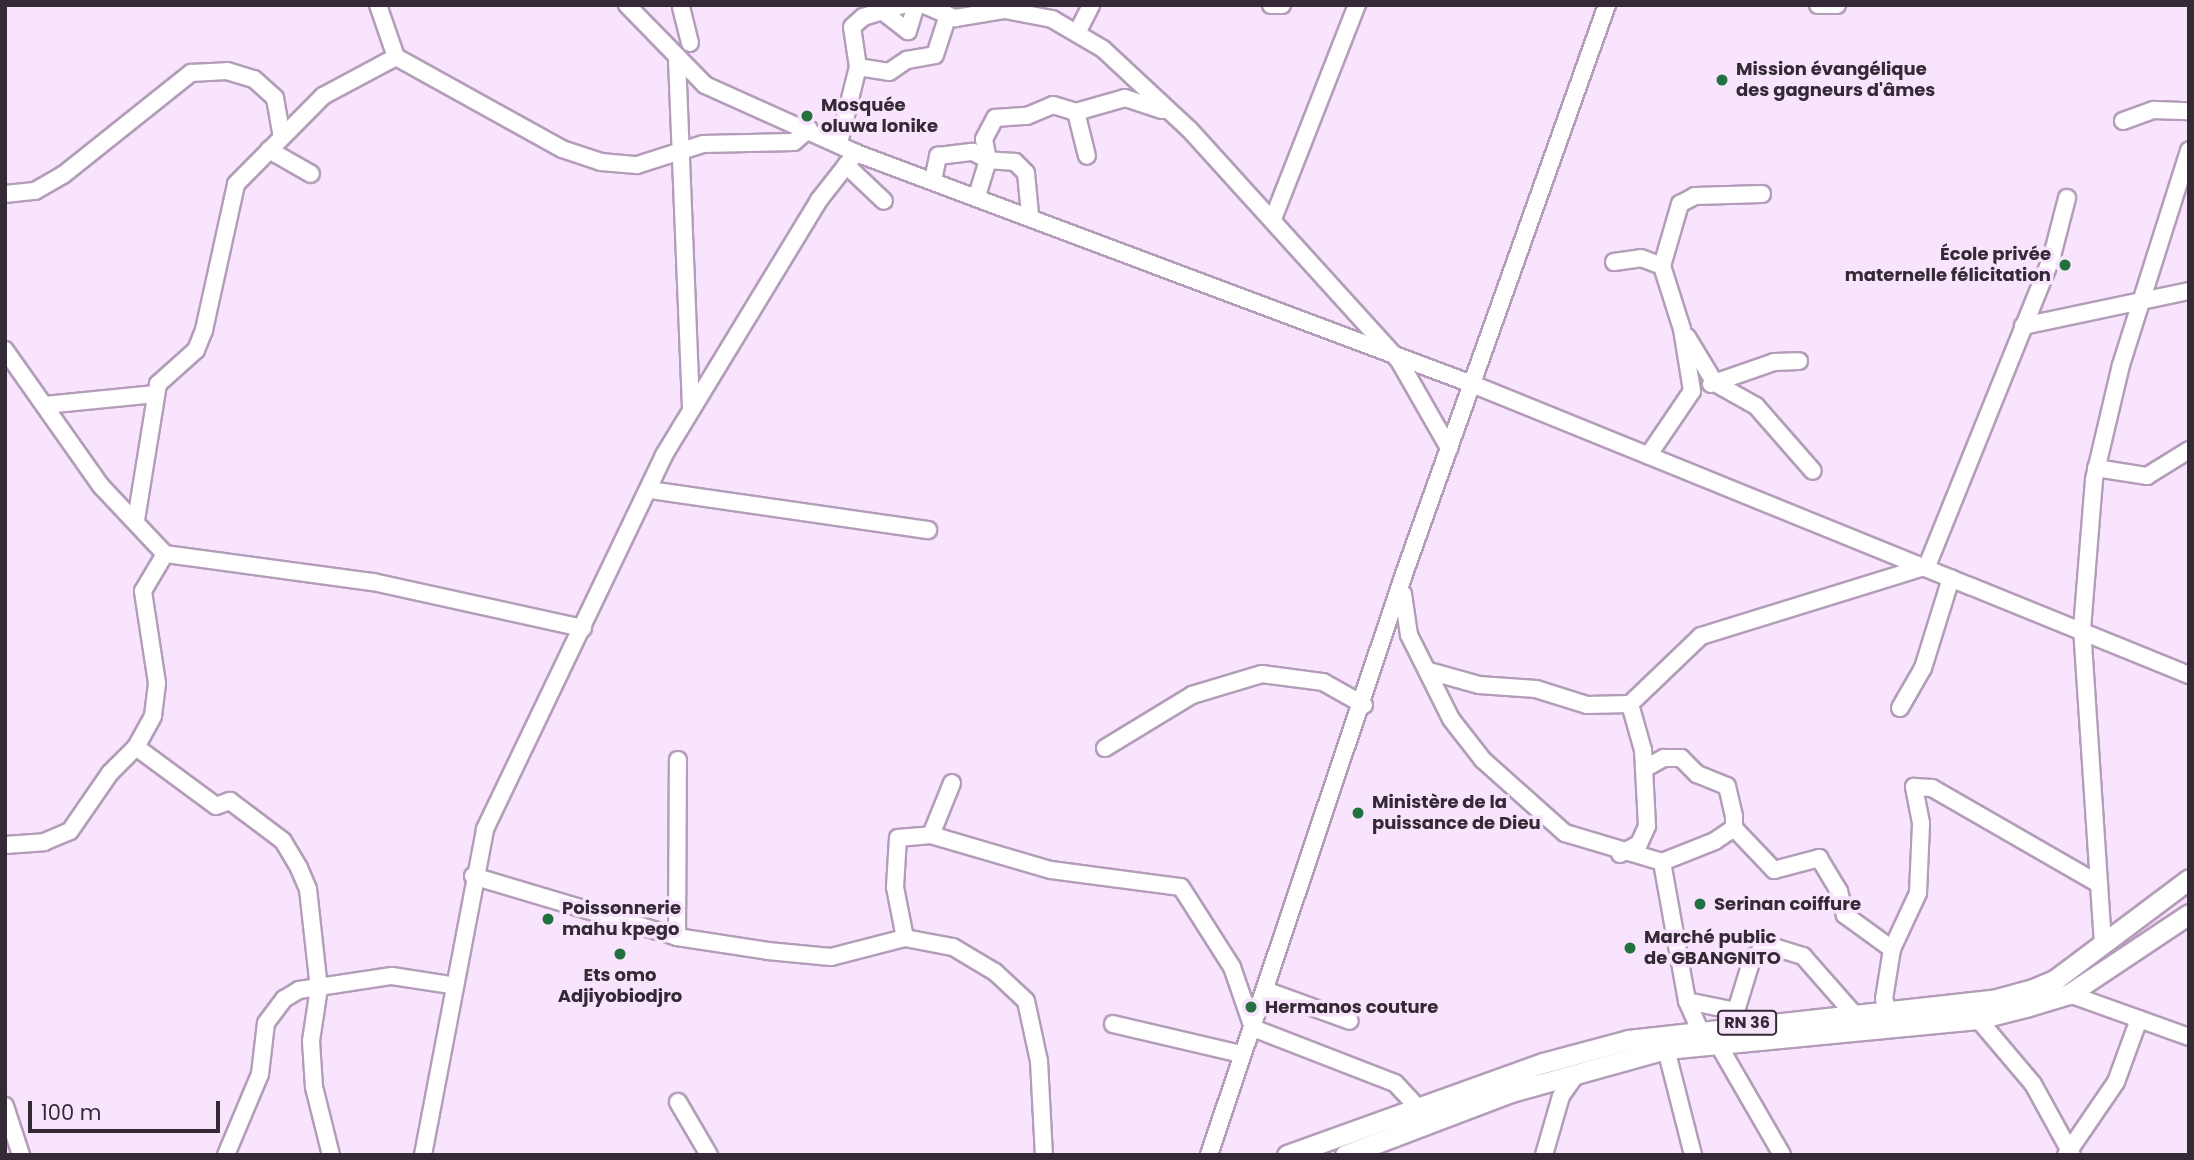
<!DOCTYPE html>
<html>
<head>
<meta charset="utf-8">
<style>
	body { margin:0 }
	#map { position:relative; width:2194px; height:1160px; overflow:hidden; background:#f8e4fd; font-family:Poppins,sans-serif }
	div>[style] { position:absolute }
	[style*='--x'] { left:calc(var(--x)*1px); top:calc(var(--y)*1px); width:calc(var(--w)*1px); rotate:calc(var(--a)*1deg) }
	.roads { filter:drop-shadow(2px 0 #b49db9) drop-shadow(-2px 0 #b49db9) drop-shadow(0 2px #b49db9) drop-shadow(0 -2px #b49db9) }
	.minor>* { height:16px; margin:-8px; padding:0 8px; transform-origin:8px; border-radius:8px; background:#fff }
	.major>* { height:19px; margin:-9.5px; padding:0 9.5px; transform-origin:9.5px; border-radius:9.5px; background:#fff }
	.dots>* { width:19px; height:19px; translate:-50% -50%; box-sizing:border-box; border:4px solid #f8e4fd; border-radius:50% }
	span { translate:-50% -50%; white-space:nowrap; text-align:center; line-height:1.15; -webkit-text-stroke:7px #f8e4fd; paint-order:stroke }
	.shield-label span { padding:2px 5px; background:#f8e4fd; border:2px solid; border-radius:5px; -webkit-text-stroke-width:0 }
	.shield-label { font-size:16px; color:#332a36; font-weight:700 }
	.poi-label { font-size:18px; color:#332a36; font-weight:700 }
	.left { translate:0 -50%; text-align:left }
	.right { translate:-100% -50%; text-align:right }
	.frame { position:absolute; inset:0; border:7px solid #332a36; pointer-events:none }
	.scale { position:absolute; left:28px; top:1101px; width:192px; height:32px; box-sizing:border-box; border:4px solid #332a36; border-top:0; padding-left:9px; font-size:21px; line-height:24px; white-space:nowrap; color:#332a36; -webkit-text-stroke:5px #f8e4fd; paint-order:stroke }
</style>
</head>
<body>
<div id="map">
	<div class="roads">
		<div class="minor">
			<i style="--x:378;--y:5;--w:55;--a:70.9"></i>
			<i style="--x:396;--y:57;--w:190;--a:29"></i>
			<i style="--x:562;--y:149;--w:41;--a:18.4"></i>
			<i style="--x:601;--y:162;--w:36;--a:5"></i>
			<i style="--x:637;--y:165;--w:69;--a:-17.7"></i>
			<i style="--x:703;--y:144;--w:91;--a:-1.3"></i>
			<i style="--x:794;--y:142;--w:20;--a:-41"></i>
			<i style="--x:627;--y:5;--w:112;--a:45.7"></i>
			<i style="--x:705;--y:85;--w:166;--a:24.2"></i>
			<i style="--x:856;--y:153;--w:658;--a:20.56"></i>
			<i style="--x:1472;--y:384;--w:774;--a:22.09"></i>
			<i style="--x:924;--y:5;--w:34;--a:23"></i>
			<i style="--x:955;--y:18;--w:51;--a:-9.1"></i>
			<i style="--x:1005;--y:10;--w:48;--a:10.8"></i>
			<i style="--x:1052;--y:19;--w:59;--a:30.5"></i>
			<i style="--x:1103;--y:49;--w:119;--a:43"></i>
			<i style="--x:1190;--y:130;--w:309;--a:47.8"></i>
			<i style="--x:1398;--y:359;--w:103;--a:60.2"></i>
			<i style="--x:1271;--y:5;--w:11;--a:0"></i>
			<i style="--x:1818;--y:5;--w:19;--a:0"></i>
			<i style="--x:681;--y:7;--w:37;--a:76"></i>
			<i style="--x:882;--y:11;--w:33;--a:38"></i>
			<i style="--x:908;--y:31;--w:27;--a:-73"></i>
			<i style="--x:1078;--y:31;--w:29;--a:-63"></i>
			<i style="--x:677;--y:59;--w:350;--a:87.7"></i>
			<i style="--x:858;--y:67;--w:31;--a:9"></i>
			<i style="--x:889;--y:72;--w:22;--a:-34"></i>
			<i style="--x:907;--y:60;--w:28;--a:-10"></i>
			<i style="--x:935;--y:55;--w:42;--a:-72"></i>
			<i style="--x:1076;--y:112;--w:51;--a:-15.9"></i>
			<i style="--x:1125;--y:98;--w:39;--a:18"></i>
			<i style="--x:2123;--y:121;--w:33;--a:-20"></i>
			<i style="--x:2154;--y:110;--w:35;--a:2"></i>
			<i style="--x:839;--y:143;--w:78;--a:-76"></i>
			<i style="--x:858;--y:67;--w:40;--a:-98.5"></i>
			<i style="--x:852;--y:27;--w:15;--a:-42"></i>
			<i style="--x:863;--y:17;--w:42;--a:-16.7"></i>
			<i style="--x:269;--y:150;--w:48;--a:29.7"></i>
			<i style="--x:846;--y:165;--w:52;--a:43.5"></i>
			<i style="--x:933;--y:180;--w:25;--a:-78"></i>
			<i style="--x:938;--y:156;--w:35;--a:-7"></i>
			<i style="--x:973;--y:152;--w:17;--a:28"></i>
			<i style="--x:988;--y:160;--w:37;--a:107"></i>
			<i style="--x:5;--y:194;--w:30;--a:-6"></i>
			<i style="--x:35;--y:191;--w:32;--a:-30"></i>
			<i style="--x:63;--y:175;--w:164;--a:-38.6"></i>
			<i style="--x:191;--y:73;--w:36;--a:-3"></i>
			<i style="--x:227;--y:71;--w:28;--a:17"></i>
			<i style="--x:254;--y:79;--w:28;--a:42"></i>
			<i style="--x:275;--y:98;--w:39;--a:80"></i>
			<i style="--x:1030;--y:214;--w:41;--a:-95.6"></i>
			<i style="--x:1026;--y:173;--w:16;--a:-135"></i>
			<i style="--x:1015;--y:162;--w:27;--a:-176"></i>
			<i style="--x:988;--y:160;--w:21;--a:-101"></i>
			<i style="--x:984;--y:139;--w:24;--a:-62"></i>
			<i style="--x:995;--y:118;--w:32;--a:-4"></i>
			<i style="--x:1027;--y:116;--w:28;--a:-23"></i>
			<i style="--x:1053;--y:105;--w:24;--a:17"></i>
			<i style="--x:1076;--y:112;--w:45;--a:76"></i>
			<i style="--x:1273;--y:219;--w:230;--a:-68.6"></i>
			<i style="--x:1614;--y:262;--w:27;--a:-8"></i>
			<i style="--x:1641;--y:258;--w:22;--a:21"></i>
			<i style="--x:1662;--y:266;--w:66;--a:72.4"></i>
			<i style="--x:1682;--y:329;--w:63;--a:80.8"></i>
			<i style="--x:1692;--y:391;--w:78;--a:124.1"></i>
			<i style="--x:1662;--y:266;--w:65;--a:-73.8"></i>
			<i style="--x:1680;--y:204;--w:17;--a:-28"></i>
			<i style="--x:1695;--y:196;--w:67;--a:-1.7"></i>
			<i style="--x:2023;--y:326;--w:170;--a:-11.9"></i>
			<i style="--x:1687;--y:337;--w:54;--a:58.7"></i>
			<i style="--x:1715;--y:383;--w:47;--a:29.3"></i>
			<i style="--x:1756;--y:406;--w:86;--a:48.8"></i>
			<i style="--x:5;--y:350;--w:166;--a:54.8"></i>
			<i style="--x:101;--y:486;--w:93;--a:46.7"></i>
			<i style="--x:165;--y:554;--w:210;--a:7.7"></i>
			<i style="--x:373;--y:582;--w:215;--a:12.4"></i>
			<i style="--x:1711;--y:384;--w:67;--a:-19.2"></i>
			<i style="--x:1774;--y:362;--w:25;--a:-2"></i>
			<i style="--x:45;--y:405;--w:111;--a:-5.7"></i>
			<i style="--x:2096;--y:468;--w:52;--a:8.9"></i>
			<i style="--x:2147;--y:476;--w:49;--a:-31.8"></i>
			<i style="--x:650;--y:490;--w:281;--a:8.2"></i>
			<i style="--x:136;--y:520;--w:138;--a:-80.8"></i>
			<i style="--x:158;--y:384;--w:51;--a:-41.8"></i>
			<i style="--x:196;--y:350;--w:22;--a:-68"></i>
			<i style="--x:204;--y:330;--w:149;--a:-77.6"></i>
			<i style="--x:236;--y:184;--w:124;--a:-45.3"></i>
			<i style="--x:323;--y:96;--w:83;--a:-28.1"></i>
			<i style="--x:1403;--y:594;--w:41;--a:81.7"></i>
			<i style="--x:1409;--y:635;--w:94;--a:63.4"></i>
			<i style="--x:1451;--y:719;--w:52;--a:52"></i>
			<i style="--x:1483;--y:760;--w:110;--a:41.7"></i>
			<i style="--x:1565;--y:833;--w:101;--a:16.6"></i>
			<i style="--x:1429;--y:671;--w:52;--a:15.6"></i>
			<i style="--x:1479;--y:685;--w:57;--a:4"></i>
			<i style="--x:1536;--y:689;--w:53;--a:17.4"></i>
			<i style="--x:1587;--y:705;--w:43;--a:-1.3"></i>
			<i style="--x:1630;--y:704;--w:98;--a:-43.8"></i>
			<i style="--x:1701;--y:636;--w:237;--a:-17.2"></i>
			<i style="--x:1927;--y:566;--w:334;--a:-68"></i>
			<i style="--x:2052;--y:256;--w:60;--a:-75.5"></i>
			<i style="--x:1900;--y:708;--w:46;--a:-60.1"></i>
			<i style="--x:1923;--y:668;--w:94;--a:-72.7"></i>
			<i style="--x:136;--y:747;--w:99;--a:36.4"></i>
			<i style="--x:216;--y:806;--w:15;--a:-20"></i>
			<i style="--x:230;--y:801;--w:66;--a:37"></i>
			<i style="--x:283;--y:841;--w:31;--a:59"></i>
			<i style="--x:299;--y:868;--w:23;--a:67"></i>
			<i style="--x:308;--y:889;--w:100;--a:83.7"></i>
			<i style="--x:319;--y:988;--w:54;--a:98.6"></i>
			<i style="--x:311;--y:1041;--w:46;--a:86.3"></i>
			<i style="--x:314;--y:1087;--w:70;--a:76"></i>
			<i style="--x:1105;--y:748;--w:102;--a:-31.3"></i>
			<i style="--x:1192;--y:695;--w:73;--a:-16.7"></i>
			<i style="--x:1262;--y:674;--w:62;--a:7.5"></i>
			<i style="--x:1323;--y:682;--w:47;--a:29.3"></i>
			<i style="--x:1644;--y:769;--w:23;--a:-29"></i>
			<i style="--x:1664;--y:758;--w:17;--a:0"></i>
			<i style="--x:1681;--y:758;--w:23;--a:45"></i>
			<i style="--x:1697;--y:774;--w:32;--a:22"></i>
			<i style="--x:1727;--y:786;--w:31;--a:77"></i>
			<i style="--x:1734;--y:816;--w:12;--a:90"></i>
			<i style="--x:1734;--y:828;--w:23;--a:146"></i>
			<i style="--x:1715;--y:841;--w:57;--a:158.4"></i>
			<i style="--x:1662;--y:862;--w:141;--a:79.8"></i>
			<i style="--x:1687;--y:1001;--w:30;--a:66"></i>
			<i style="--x:1734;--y:828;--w:58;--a:46.4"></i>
			<i style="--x:1774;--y:870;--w:47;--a:-14.9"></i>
			<i style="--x:1819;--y:858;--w:39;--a:59"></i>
			<i style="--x:1839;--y:891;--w:25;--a:76"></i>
			<i style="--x:1845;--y:915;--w:58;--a:35.9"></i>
			<i style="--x:931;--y:835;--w:125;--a:16.3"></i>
			<i style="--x:1051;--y:870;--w:131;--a:7.5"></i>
			<i style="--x:1181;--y:887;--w:95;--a:57.5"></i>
			<i style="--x:1232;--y:967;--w:65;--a:71"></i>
			<i style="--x:1253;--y:1028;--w:152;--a:21.2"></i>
			<i style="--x:1395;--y:1083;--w:33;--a:47"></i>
			<i style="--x:5;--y:845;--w:39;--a:-4"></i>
			<i style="--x:44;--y:842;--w:28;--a:-23"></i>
			<i style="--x:70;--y:831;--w:70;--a:-55.4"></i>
			<i style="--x:110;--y:773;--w:37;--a:-45"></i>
			<i style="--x:136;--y:747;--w:35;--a:-61"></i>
			<i style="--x:153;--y:716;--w:33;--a:-83"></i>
			<i style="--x:157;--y:683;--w:93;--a:-98.7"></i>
			<i style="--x:143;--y:591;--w:43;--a:-59.3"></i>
			<i style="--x:1620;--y:854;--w:21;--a:-28"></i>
			<i style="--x:1639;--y:844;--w:20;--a:-66"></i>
			<i style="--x:1647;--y:826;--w:76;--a:-93"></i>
			<i style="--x:1643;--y:750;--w:48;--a:-105.8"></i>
			<i style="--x:473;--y:876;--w:213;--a:16.6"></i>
			<i style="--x:677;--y:937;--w:92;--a:8.7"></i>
			<i style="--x:768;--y:951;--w:63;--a:5.4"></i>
			<i style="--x:831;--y:957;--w:76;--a:-14.4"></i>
			<i style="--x:905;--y:938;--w:49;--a:10.6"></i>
			<i style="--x:953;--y:947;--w:49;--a:30.8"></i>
			<i style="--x:995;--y:972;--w:42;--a:43.1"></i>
			<i style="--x:1026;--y:1001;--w:61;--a:77.8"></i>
			<i style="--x:1039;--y:1061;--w:94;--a:87"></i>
			<i style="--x:677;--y:937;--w:177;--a:-89.7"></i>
			<i style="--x:905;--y:938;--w:52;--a:-101.1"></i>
			<i style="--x:895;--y:887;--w:49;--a:-86.5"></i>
			<i style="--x:898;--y:838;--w:33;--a:-5"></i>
			<i style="--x:931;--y:835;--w:56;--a:-68"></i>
			<i style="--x:2103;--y:944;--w:316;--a:-93.8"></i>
			<i style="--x:2082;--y:629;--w:150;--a:-85.4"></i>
			<i style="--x:2094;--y:479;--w:117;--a:-76.7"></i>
			<i style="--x:2121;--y:365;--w:225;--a:-72.4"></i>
			<i style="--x:1265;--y:990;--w:90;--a:20"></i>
			<i style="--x:2069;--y:994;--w:127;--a:19.7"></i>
			<i style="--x:1687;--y:1001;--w:50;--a:11.5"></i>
			<i style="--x:1736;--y:1011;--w:10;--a:53"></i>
			<i style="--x:1736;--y:1011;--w:54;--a:-72.9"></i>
			<i style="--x:1752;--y:959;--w:21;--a:-43"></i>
			<i style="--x:1767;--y:945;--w:38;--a:17"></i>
			<i style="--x:1803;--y:956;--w:77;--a:48.7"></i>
			<i style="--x:1888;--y:1011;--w:13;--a:-108"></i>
			<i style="--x:1884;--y:999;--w:51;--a:-80.9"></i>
			<i style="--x:1892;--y:949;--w:62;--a:-65.1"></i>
			<i style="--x:1918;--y:893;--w:70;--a:-87.5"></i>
			<i style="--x:1921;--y:823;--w:37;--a:-101"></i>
			<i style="--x:1914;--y:787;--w:18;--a:3"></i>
			<i style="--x:1932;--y:788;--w:193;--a:29.9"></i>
			<i style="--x:1978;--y:1019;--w:85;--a:49.8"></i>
			<i style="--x:2033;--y:1084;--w:81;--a:61.2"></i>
			<i style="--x:1113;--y:1024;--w:131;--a:13.2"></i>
			<i style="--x:1709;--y:1043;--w:9;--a:6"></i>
			<i style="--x:1718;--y:1044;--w:128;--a:60"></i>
			<i style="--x:1666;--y:1049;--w:109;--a:75.7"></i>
			<i style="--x:678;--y:1102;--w:61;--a:59.7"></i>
			<i style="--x:5;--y:1106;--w:52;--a:71.9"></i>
			<i style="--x:226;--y:1155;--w:88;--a:-67.2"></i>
			<i style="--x:260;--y:1074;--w:51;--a:-83.3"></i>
			<i style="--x:266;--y:1023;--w:30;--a:-53"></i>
			<i style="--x:284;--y:999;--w:17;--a:-31"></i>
			<i style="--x:299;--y:990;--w:94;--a:-8.6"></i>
			<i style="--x:392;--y:976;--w:60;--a:8.7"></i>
			<i style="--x:423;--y:1155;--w:332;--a:-79.2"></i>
			<i style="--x:485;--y:829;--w:415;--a:-64.4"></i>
			<i style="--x:664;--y:455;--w:298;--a:-58.7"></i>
			<i style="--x:819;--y:200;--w:60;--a:-51.8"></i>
			<i style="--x:1209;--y:1155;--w:613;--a:-71.45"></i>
			<i style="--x:1404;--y:574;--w:604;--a:-70.37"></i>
			<i style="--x:1544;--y:1155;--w:61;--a:-73.9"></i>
			<i style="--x:1561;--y:1096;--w:28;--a:-55"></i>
			<i style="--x:2066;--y:1155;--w:88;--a:-55.6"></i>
			<i style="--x:2116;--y:1082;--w:67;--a:-69.9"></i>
		</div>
		<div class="major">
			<i style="--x:1287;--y:1155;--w:272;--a:-19.8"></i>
			<i style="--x:1543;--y:1063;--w:88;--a:-15.1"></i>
			<i style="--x:1628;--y:1040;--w:367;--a:-6.3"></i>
			<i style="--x:1993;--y:1000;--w:41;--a:-15.4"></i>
			<i style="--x:2033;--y:989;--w:25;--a:-23"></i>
			<i style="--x:2056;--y:979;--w:166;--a:-36.9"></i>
			<i style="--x:1345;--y:1155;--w:178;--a:-20.8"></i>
			<i style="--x:1511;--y:1092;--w:161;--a:-15.5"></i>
			<i style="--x:1666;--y:1049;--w:313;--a:-5.5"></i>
			<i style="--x:1978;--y:1019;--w:49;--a:-14"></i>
			<i style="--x:2026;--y:1007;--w:45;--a:-16.8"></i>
			<i style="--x:2069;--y:994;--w:144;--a:-33.7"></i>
		</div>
	</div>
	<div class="dots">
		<i style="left:1722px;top:80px;background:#247140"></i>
		<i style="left:807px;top:116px;background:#247140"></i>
		<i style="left:2065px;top:265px;background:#247140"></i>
		<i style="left:1358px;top:813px;background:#247140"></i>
		<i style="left:1700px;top:904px;background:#247140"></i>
		<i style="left:548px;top:919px;background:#247140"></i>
		<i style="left:1630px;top:948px;background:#247140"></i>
		<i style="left:620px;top:954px;background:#247140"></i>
		<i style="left:1251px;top:1007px;background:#247140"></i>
	</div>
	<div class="shield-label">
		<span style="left:1747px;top:1023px">RN 36</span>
	</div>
	<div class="poi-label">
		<span class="left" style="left:1736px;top:80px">Mission évangélique<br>des gagneurs d'âmes</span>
		<span class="left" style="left:821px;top:116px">Mosquée<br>oluwa lonike</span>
		<span class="right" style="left:2051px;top:265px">École privée<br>maternelle félicitation</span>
		<span class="left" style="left:1372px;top:813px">Ministère de la<br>puissance de Dieu</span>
		<span class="left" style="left:1714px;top:904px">Serinan coiffure</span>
		<span class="left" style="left:562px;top:919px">Poissonnerie<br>mahu kpego</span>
		<span class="left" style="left:1644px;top:948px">Marché public<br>de GBANGNITO</span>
		<span style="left:620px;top:986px">Ets omo<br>Adjiyobiodjro</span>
		<span class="left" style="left:1265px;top:1007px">Hermanos couture</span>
	</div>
	<div class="frame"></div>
	<div class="scale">100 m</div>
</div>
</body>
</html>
